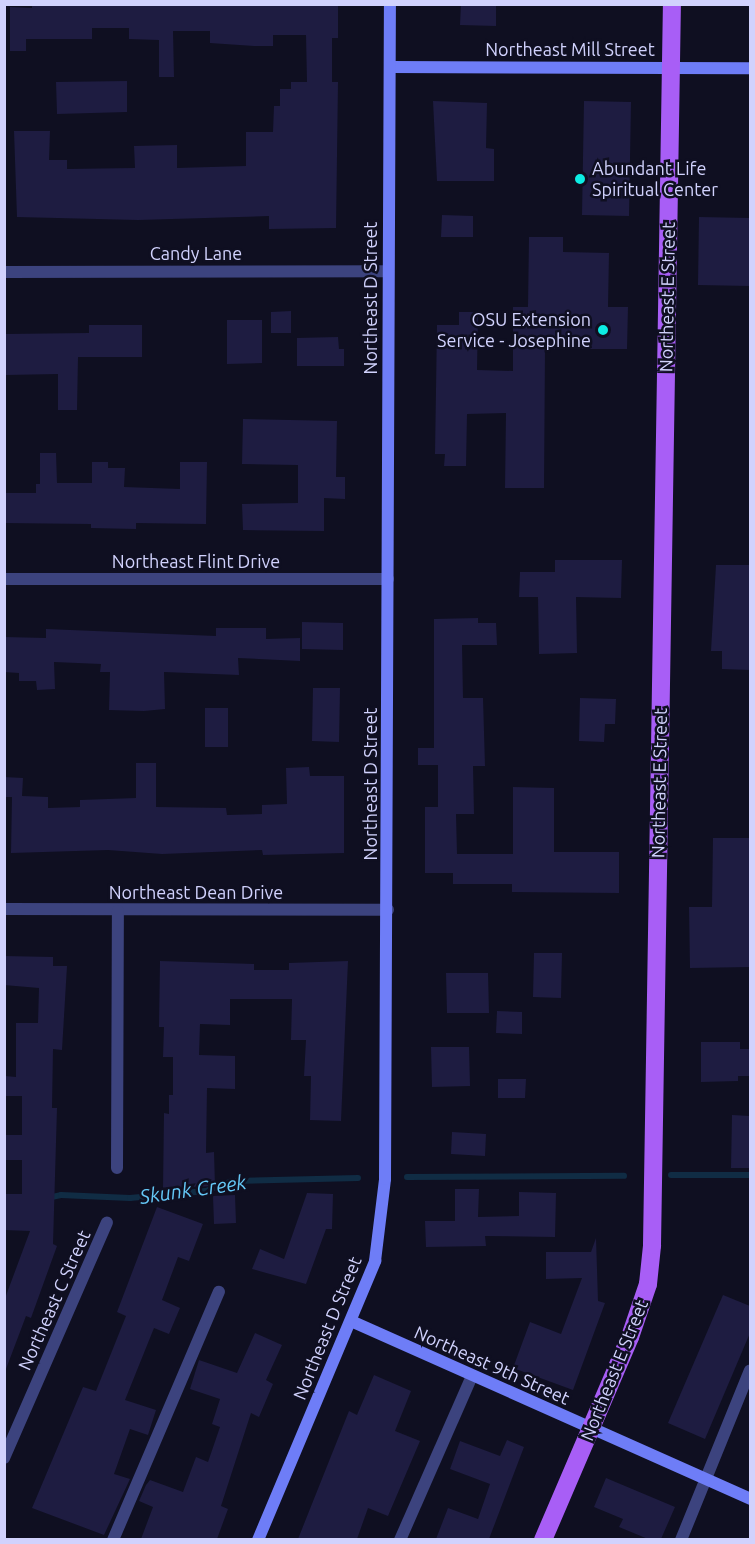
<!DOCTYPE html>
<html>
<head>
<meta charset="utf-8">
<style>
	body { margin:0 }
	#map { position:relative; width:755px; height:1544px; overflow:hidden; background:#0f0f21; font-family:Ubuntu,sans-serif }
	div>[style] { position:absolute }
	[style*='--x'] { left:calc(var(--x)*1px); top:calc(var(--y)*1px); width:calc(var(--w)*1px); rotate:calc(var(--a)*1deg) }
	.stream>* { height:6px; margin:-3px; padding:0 3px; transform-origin:3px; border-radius:3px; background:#102c44 }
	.building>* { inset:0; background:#1e1c41 }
	.lane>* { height:12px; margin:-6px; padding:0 6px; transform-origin:6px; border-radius:6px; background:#3c437e }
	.street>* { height:12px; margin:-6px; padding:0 6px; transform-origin:6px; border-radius:6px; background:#3c437e }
	.secondary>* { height:12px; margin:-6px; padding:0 6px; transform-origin:6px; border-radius:6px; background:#6e7df7 }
	.primary>* { height:18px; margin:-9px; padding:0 9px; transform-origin:9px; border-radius:9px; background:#a85ef6 }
	.dots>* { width:16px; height:16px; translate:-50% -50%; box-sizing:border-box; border:3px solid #0f0f21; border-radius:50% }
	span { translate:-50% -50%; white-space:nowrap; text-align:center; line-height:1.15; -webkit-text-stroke:5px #0f0f21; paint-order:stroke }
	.street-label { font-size:18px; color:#d1d2fd }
	.poi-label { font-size:18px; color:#d1d2fd }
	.left { translate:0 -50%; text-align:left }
	.right { translate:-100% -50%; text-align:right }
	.water-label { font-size:20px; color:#65c8f7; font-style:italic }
	.frame { position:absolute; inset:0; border:6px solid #d1d2fd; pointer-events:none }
</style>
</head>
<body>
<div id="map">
	<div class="stream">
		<i style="--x:671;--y:1175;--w:79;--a:0"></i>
		<i style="--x:407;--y:1177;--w:217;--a:-0.3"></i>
		<i style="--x:47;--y:1198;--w:14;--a:-12"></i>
		<i style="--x:61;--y:1195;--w:69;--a:2.5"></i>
		<i style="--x:130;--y:1198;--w:76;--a:-5.3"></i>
		<i style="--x:206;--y:1191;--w:28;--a:-21"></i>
		<i style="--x:232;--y:1181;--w:126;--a:-1.4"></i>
	</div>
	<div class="building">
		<i style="clip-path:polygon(32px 4px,338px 4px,338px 38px,332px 38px,332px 82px,338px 82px,336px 228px,269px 229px,269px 216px,138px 220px,17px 217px,14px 131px,50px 131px,49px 160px,67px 160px,67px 169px,135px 168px,134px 146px,177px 145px,177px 168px,246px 166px,246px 132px,273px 132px,274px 106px,280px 106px,280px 89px,291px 89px,291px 82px,307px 82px,306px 35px,273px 35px,273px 46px,254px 46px,210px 43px,210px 31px,173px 31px,174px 77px,159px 77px,159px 40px,129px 39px,129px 28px,92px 28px,92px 39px,26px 39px,26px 51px,10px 51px,10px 7px,32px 8px)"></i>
		<i style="clip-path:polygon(461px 4px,496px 4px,496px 26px,460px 25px)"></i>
		<i style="clip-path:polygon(127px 81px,127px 112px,57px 114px,56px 82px)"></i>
		<i style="clip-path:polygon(433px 101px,487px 103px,486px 148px,494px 149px,494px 181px,437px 181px)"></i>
		<i style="clip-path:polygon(584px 101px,631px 102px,629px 216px,582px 215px)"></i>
		<i style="clip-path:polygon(442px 215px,473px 216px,473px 237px,441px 237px)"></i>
		<i style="clip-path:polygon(699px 217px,750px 218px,750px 286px,698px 285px)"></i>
		<i style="clip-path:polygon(529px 237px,563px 237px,563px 252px,609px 253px,608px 307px,628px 307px,627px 349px,545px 349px,544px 488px,505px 488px,506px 413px,467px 414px,466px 466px,444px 466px,445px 454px,435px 454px,437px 325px,459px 325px,459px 312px,478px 312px,477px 370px,513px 371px,513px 307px,528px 307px)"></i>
		<i style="clip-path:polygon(291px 311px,291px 333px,271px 333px,271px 312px)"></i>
		<i style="clip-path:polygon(227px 320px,262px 320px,262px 363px,227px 364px)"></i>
		<i style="clip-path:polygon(89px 325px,142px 325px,142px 357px,78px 357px,77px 410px,58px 410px,58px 374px,6px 375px,6px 334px,89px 333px)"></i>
		<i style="clip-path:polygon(338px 337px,339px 349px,344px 349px,344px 366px,297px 366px,297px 338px)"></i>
		<i style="clip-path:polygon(243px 419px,337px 421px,336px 477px,345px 477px,345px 499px,324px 498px,324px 531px,243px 530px,242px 504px,298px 503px,298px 465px,242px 464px)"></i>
		<i style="clip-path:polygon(40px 453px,56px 453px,57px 483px,92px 483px,92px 462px,108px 462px,108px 468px,125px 468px,124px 487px,180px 489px,180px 462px,207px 462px,206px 524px,136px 523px,136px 529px,91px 528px,91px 524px,4px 523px,4px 493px,36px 493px,36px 484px,40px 484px)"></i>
		<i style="clip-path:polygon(555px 560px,622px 560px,621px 598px,576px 597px,577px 653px,539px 654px,538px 597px,519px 597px,520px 572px,555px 572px)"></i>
		<i style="clip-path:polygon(716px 565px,750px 565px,750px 670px,722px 669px,722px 651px,711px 651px)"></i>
		<i style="clip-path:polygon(478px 618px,478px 623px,496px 623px,497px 645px,462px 645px,463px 698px,483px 698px,485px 766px,473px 766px,474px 814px,456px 814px,457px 854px,513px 854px,513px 787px,554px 788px,554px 852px,619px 852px,619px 893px,512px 892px,512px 884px,453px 884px,453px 873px,425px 873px,425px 807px,438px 807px,438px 765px,418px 765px,418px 748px,434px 748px,434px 619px)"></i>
		<i style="clip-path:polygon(302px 622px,343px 623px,343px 650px,302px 649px)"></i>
		<i style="clip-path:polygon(216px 628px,266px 628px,266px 639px,300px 638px,300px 661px,238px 658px,239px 675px,164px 672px,165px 709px,144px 711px,109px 710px,110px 672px,100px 672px,101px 664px,54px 662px,55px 689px,37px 690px,36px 681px,19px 681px,19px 673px,4px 672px,4px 637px,46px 638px,46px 629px,216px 636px)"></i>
		<i style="clip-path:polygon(313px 688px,340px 688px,339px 742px,312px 741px)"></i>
		<i style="clip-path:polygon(580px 698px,616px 699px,615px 724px,605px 724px,604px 742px,579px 741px)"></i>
		<i style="clip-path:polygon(205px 708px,228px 708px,228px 747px,205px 747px)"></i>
		<i style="clip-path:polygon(136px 763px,156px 763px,156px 807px,226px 808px,227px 815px,262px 814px,262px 805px,287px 804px,286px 768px,309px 767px,310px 776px,344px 776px,344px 853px,263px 855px,262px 850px,162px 854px,108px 850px,11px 853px,12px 797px,4px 797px,4px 777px,23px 778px,22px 796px,48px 797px,48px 808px,80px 807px,80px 800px,136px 798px)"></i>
		<i style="clip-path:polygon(713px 838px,750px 838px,750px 967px,690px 968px,689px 907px,712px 907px)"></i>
		<i style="clip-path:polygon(534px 953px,562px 953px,561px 998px,533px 997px)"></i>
		<i style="clip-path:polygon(4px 956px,53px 957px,53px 966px,67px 966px,62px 1050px,53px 1049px,52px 1108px,57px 1108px,53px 1244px,57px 1246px,31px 1318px,26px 1316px,6px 1369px,4px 1301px,30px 1231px,4px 1230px,4px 1194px,22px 1194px,22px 1160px,4px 1160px,4px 1135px,22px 1135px,22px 1096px,5px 1096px,5px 1076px,16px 1077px,16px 1023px,38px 1023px,39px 988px,4px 985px)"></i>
		<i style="clip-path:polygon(160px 961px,254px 964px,254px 970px,289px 970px,289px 963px,348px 961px,341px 1121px,310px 1120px,311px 1076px,304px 1076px,306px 1040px,291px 1040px,292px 999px,230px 999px,230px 1025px,200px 1024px,199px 1055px,235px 1056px,235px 1089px,207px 1088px,206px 1153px,214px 1152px,215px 1186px,163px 1188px,164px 1113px,169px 1114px,169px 1095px,173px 1095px,173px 1057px,163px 1057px,164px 1027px,159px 1027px)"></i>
		<i style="clip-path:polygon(446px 973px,488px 973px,489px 1013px,447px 1013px)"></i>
		<i style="clip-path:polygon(497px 1011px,522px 1012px,522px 1034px,496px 1033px)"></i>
		<i style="clip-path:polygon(701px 1042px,740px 1042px,740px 1049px,750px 1049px,750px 1076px,738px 1076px,738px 1081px,701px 1082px)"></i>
		<i style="clip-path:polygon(431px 1047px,469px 1047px,470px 1086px,432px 1087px)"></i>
		<i style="clip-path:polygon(498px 1079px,526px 1079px,525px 1098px,498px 1098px)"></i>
		<i style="clip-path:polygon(732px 1115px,750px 1116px,750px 1168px,731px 1168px)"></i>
		<i style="clip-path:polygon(452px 1132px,486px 1134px,485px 1156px,451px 1154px)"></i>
		<i style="clip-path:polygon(455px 1189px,479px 1189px,478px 1217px,519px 1216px,519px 1192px,556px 1193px,555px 1237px,485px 1236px,486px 1246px,426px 1247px,425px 1221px,455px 1221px)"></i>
		<i style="clip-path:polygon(307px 1193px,333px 1194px,332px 1229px,326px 1229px,306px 1284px,252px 1269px,260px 1249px,284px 1259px)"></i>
		<i style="clip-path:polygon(235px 1195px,236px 1223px,214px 1224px,213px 1196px)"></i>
		<i style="clip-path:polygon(157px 1207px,203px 1224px,189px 1261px,178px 1257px,162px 1300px,180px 1308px,169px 1334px,154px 1328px,125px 1400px,156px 1410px,148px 1435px,130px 1429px,114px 1474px,130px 1479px,104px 1535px,32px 1508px,83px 1387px,96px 1391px,126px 1316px,117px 1312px)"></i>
		<i style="clip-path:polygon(596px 1238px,598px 1301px,605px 1303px,573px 1390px,513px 1368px,530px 1322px,561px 1334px,582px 1278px,546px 1279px,546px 1252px,591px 1252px)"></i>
		<i style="clip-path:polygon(723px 1295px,750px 1306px,750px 1333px,705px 1439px,668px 1423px)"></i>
		<i style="clip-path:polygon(255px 1333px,282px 1345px,266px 1380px,273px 1384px,259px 1417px,251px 1413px,221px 1506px,228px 1509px,217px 1539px,141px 1539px,153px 1507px,139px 1501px,146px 1485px,150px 1480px,183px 1492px,196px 1457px,208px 1462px,220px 1427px,212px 1424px,220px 1399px,190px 1389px,199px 1360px,237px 1373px)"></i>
		<i style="clip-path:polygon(374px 1375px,411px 1391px,395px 1431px,420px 1441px,388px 1516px,368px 1508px,357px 1539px,298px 1539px,349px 1411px,357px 1415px)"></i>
		<i style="clip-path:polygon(507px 1440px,524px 1447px,489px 1539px,436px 1539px,448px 1508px,478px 1519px,490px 1484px,450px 1469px,460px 1441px,500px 1456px)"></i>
		<i style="clip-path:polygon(606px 1478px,675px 1507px,661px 1539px,648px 1539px,619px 1527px,623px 1519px,594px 1507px)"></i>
	</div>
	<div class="lane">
		<i style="--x:113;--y:1540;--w:270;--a:-66.9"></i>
		<i style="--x:400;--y:1540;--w:179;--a:-66.3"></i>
		<i style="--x:681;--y:1540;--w:183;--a:-67.9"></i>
	</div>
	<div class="street">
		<i style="--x:4;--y:272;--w:384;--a:-0.1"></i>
		<i style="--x:4;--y:579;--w:384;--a:0"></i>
		<i style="--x:4;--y:909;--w:384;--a:0.1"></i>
		<i style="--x:117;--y:1168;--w:257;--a:-89.8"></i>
		<i style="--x:4;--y:1458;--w:257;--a:-66.4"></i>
	</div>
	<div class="secondary">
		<i style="--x:390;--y:67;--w:360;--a:0.2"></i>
		<i style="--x:351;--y:1321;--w:437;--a:24"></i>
		<i style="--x:258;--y:1540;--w:303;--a:-67.2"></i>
		<i style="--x:375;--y:1261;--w:83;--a:-83"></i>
		<i style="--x:385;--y:1179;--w:1175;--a:-89.76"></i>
	</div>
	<div class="primary">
		<i style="--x:543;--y:1540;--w:221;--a:-66.8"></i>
		<i style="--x:630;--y:1337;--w:56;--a:-71.2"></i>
		<i style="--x:648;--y:1284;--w:39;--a:-84"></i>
		<i style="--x:652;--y:1245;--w:1241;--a:-89.08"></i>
	</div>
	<div class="dots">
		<i style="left:580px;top:179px;background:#0dede4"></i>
		<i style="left:603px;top:330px;background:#0dede4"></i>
	</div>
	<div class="street-label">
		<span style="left:570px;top:49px">Northeast Mill Street</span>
		<span style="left:196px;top:253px">Candy Lane</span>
		<span style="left:667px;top:297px;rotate:-89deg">Northeast E Street</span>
		<span style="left:370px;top:298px;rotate:-90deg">Northeast D Street</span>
		<span style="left:196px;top:561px">Northeast Flint Drive</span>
		<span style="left:659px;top:783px;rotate:-89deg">Northeast E Street</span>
		<span style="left:370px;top:784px;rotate:-90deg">Northeast D Street</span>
		<span style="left:196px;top:892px">Northeast Dean Drive</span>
		<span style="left:54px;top:1300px;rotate:-66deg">Northeast C Street</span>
		<span style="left:327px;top:1328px;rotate:-68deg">Northeast D Street</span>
		<span style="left:492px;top:1365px;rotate:24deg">Northeast 9th Street</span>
		<span style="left:614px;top:1370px;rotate:-68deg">Northeast E Street</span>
	</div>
	<div class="poi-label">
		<span class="left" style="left:592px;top:179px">Abundant Life<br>Spiritual Center</span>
		<span class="right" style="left:591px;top:330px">OSU Extension<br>Service - Josephine</span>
	</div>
	<div class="water-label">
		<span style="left:193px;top:1189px;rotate:-8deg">Skunk Creek</span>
	</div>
	<div class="frame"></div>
</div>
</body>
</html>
